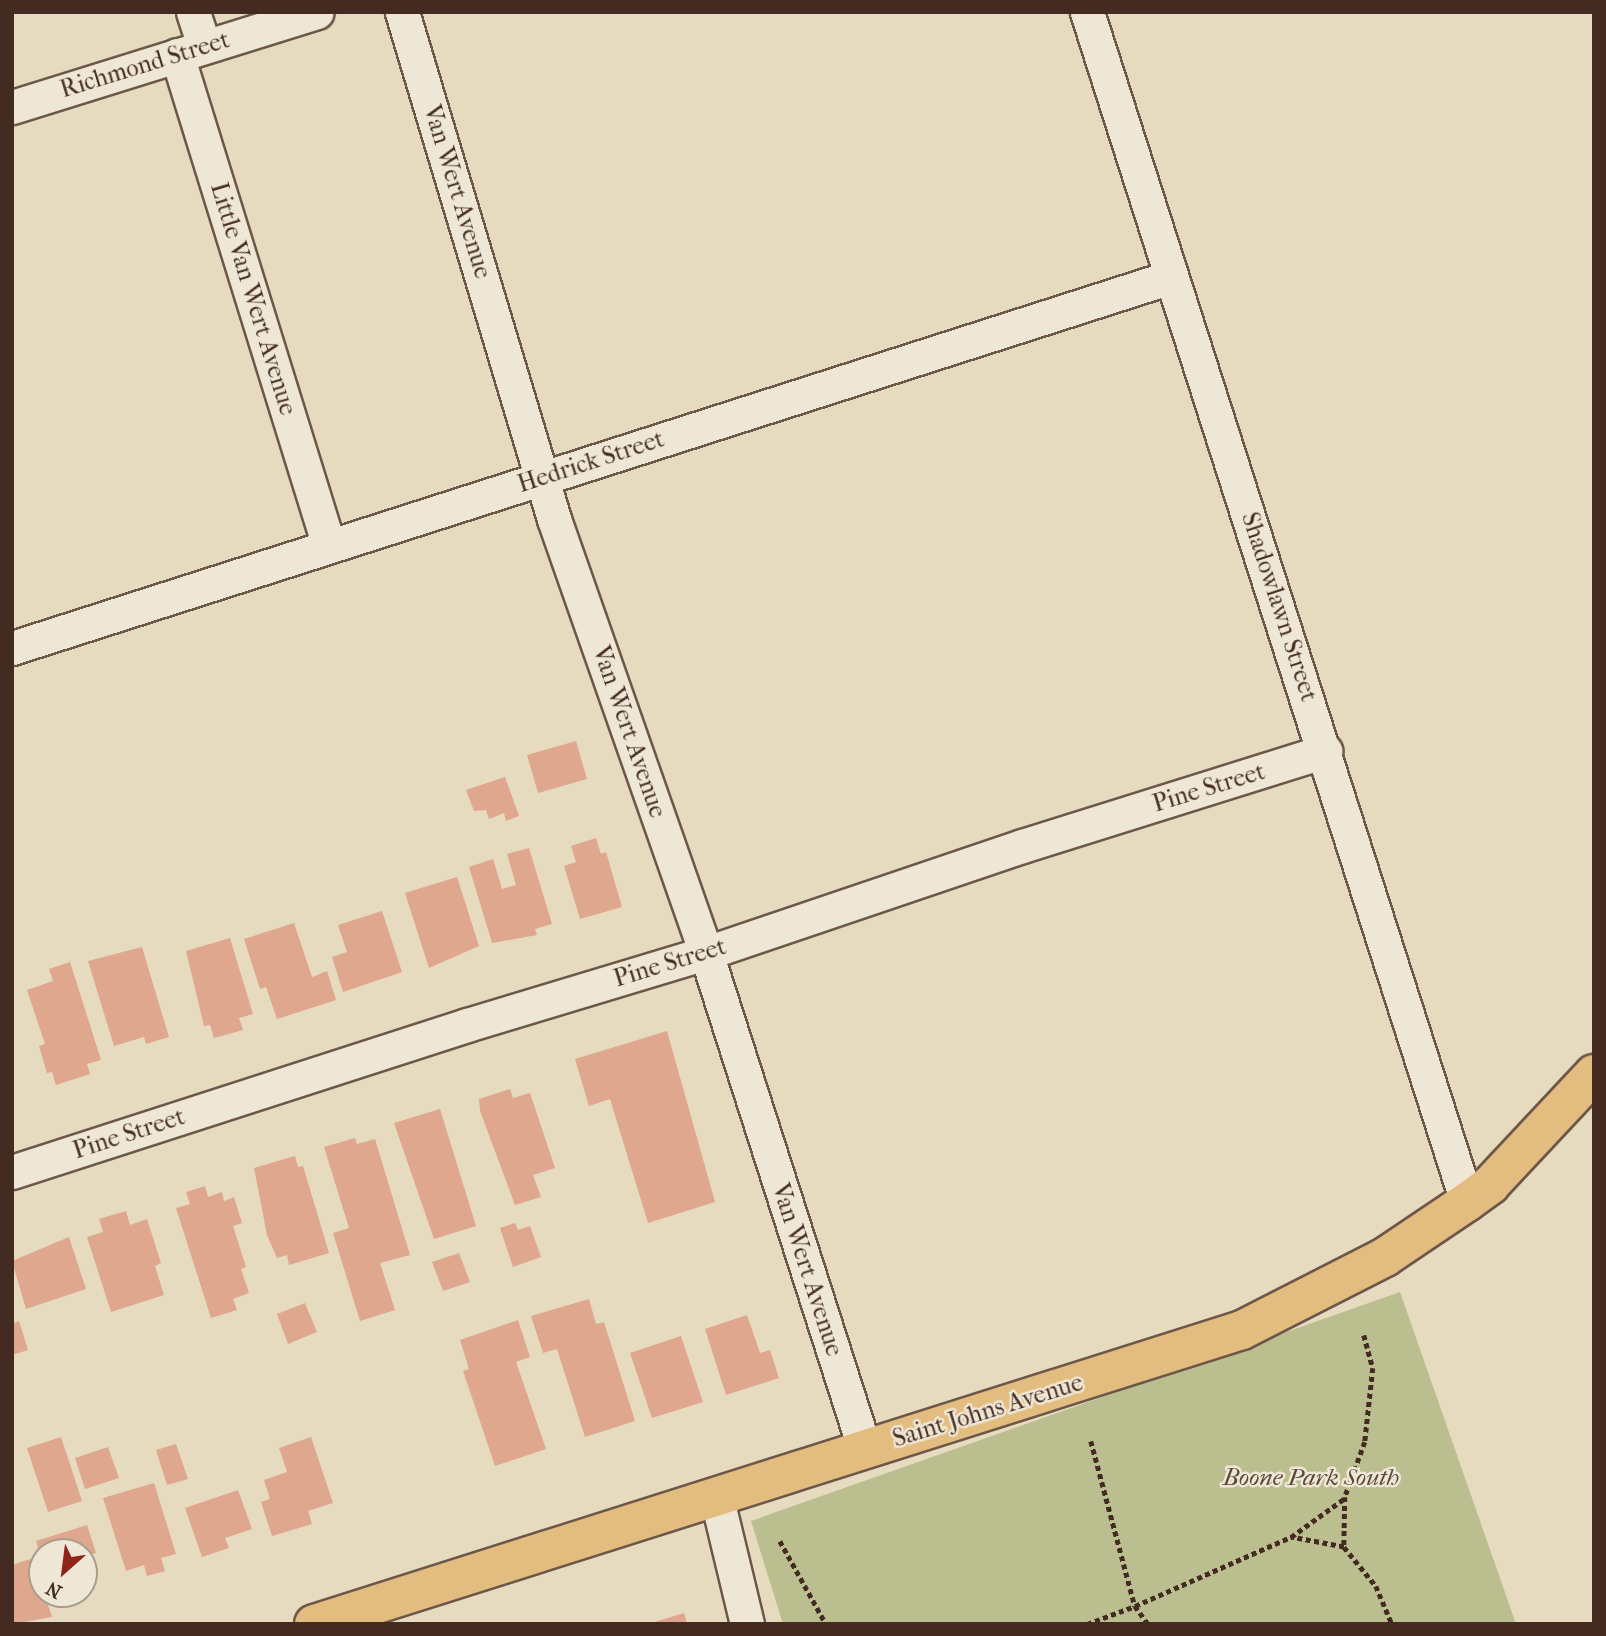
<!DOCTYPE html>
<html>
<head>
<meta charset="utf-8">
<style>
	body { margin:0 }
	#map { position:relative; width:1606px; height:1636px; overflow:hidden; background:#e6dabf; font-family:"IM FELL French Canon",serif }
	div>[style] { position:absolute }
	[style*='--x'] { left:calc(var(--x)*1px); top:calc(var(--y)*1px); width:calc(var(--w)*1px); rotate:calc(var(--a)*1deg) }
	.green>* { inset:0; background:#bbbe8e }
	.building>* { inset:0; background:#dfa78e }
	.path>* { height:4.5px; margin-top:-2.25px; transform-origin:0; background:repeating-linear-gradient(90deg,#432b22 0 5px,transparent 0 8.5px) }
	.roads { filter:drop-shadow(2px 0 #6c5749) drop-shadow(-2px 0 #6c5749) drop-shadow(0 2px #6c5749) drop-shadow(0 -2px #6c5749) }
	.minor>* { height:33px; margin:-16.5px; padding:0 16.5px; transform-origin:16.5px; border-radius:16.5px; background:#efe7d5 }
	.major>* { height:38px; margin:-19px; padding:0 19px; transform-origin:19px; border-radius:19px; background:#e3bd80 }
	span { translate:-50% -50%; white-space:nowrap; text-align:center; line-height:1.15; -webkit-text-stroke:5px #efe7d5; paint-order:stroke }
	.street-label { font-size:24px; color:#432b22 }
	.park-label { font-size:24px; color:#5b4838; font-style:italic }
	.frame { position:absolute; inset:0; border:14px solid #432b22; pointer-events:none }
	.north { position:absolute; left:28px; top:1538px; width:70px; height:70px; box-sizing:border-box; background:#efe7d5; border:2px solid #aa9c8d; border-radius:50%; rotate:208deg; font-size:19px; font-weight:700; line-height:28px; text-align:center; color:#432b22 }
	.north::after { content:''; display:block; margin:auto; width:24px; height:32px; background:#8f2418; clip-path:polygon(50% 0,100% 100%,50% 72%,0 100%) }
</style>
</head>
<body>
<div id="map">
	<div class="green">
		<i style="clip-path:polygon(1400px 1292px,1516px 1624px,783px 1624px,751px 1521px)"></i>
	</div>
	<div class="building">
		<i style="clip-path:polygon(576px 741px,587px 779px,538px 793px,527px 755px)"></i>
		<i style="clip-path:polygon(505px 777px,519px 816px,506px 821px,504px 813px,489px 819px,486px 810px,474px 811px,466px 790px)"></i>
		<i style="clip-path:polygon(596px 838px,601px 854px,606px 852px,622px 907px,580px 919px,564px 866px,576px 862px,571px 846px)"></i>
		<i style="clip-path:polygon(529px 848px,552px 924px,535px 929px,537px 935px,492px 943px,469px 867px,493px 859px,502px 889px,516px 885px,507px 854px)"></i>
		<i style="clip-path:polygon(457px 877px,479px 946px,429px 968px,405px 893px)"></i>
		<i style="clip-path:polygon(382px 911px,402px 972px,343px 992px,332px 957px,347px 952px,338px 925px)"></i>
		<i style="clip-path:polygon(294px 923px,312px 977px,327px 971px,336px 1000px,277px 1019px,266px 987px,260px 989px,244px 939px)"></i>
		<i style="clip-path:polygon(230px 938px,253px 1014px,239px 1018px,243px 1030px,214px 1038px,210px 1025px,204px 1026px,186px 951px)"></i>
		<i style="clip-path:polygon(142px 947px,169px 1037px,146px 1044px,144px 1037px,114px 1046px,88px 961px)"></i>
		<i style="clip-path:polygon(70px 962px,101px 1060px,87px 1064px,90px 1074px,56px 1085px,52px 1072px,47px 1073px,39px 1046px,45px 1044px,27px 990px,53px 981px,49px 969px)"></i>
		<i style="clip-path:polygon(667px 1031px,715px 1202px,648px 1223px,610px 1099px,589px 1106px,575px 1059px)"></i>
		<i style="clip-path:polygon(510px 1089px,513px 1098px,530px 1093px,555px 1168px,533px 1175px,541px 1197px,515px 1205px,480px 1111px,479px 1099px)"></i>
		<i style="clip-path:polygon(440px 1109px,476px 1226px,434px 1239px,394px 1123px)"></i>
		<i style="clip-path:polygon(355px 1138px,357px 1144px,375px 1139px,410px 1255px,380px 1263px,395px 1310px,360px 1321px,333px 1233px,349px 1228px,324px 1147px)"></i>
		<i style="clip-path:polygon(295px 1156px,298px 1167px,303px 1166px,329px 1253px,289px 1265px,287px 1255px,277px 1258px,267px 1235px,254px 1168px)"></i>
		<i style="clip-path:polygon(205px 1186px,208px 1197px,222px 1192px,224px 1201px,234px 1197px,242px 1223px,233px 1226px,246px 1267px,241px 1269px,249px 1293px,233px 1299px,237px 1310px,211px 1318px,176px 1208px,190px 1204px,186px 1192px)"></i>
		<i style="clip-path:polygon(126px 1211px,130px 1225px,147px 1219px,161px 1263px,155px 1266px,164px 1295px,111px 1312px,87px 1237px,103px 1232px,99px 1219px)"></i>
		<i style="clip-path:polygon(515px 1223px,518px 1230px,530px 1226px,541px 1257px,513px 1267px,500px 1228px)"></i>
		<i style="clip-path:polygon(69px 1237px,86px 1289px,26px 1309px,12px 1261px)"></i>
		<i style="clip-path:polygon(459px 1253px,470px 1282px,443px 1291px,432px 1262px)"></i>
		<i style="clip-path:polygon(589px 1299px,596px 1324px,604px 1322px,635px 1421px,585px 1437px,557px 1349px,543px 1353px,531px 1316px)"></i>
		<i style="clip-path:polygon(305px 1303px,317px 1332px,288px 1344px,277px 1314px)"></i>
		<i style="clip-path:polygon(747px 1315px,760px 1353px,770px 1350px,779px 1378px,726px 1395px,705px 1329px)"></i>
		<i style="clip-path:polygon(518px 1320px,530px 1357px,516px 1362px,546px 1449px,495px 1466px,463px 1371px,469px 1369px,460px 1340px)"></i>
		<i style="clip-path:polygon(19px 1321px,28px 1350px,12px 1355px,12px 1324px)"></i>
		<i style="clip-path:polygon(681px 1336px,703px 1402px,652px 1418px,630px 1353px)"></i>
		<i style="clip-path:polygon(61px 1437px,82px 1501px,48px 1512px,27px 1448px)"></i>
		<i style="clip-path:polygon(311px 1437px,333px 1503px,308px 1511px,312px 1524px,272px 1536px,261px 1502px,270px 1499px,264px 1480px,287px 1472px,279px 1448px)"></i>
		<i style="clip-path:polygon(176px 1444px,188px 1479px,167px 1485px,156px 1450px)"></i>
		<i style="clip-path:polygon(108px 1447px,119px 1478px,85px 1489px,75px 1458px)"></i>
		<i style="clip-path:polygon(154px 1483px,176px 1554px,161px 1558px,165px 1571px,147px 1576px,144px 1565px,126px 1571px,103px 1498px)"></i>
		<i style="clip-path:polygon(238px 1490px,252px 1529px,225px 1538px,229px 1548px,202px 1557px,185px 1508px)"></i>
		<i style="clip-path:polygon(87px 1525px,96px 1553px,84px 1557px,84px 1552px,42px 1552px,41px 1559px,36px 1541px)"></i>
		<i style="clip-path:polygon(33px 1558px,52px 1617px,12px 1624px,12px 1565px)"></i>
		<i style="clip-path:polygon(684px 1613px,687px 1624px,651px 1624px,651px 1623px)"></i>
	</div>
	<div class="path">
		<i style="--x:1364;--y:1335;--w:34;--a:75"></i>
		<i style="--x:1373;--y:1368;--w:74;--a:96.2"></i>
		<i style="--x:1365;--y:1442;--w:59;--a:110"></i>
		<i style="--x:1345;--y:1497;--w:50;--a:91.1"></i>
		<i style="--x:1344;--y:1547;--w:50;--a:50.6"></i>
		<i style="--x:1376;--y:1586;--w:41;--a:67.2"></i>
		<i style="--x:1091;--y:1441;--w:171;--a:75.1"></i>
		<i style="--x:1135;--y:1606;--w:171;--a:-23.9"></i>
		<i style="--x:780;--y:1541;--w:95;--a:61"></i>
		<i style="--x:1344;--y:1547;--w:54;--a:-169.3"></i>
		<i style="--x:1291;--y:1537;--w:67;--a:-35.8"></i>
		<i style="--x:852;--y:1623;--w:1;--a:90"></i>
		<i style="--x:1087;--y:1624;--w:51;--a:-20.6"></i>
		<i style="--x:1135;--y:1606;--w:22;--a:54"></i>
	</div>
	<div class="roads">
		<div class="minor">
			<i style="--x:193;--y:12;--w:36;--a:72"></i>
			<i style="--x:402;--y:12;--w:529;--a:73.31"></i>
			<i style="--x:554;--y:519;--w:460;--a:70.7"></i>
			<i style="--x:706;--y:953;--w:522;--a:72.26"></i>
			<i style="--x:1087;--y:12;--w:1249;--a:72.29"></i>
			<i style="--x:177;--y:55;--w:511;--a:72.81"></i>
			<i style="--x:12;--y:107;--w:319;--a:-17.3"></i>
			<i style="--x:12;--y:648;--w:1217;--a:-17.75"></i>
			<i style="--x:12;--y:1172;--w:478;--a:-17.9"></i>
			<i style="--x:467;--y:1025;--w:250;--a:-16.8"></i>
			<i style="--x:706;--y:953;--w:334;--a:-18.7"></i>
			<i style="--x:1022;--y:846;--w:318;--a:-17.4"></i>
			<i style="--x:717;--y:1499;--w:129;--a:76.5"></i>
		</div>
		<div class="major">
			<i style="--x:314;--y:1624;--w:973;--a:-17.58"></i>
			<i style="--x:1242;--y:1330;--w:161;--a:-27"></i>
			<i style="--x:1385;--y:1257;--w:99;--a:-33.9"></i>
			<i style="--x:1467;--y:1202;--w:29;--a:-36"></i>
			<i style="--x:1490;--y:1185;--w:152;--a:-46.9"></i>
		</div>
	</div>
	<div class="street-label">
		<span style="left:145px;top:65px;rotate:-17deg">Richmond Street</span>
		<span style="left:457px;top:192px;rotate:73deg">Van Wert Avenue</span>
		<span style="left:253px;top:299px;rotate:73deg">Little Van Wert Avenue</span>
		<span style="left:591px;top:462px;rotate:-18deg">Hedrick Street</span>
		<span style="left:1279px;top:607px;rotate:72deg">Shadowlawn Street</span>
		<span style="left:629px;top:732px;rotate:71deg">Van Wert Avenue</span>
		<span style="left:1209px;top:788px;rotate:-17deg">Pine Street</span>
		<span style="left:670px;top:963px;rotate:-17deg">Pine Street</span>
		<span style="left:129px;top:1134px;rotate:-18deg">Pine Street</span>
		<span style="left:807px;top:1270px;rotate:72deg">Van Wert Avenue</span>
		<span style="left:988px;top:1411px;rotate:-17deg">Saint Johns Avenue</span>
	</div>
	<div class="park-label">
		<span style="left:1311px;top:1478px">Boone Park South</span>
	</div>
	<div class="frame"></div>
	<div class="north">N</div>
</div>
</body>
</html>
